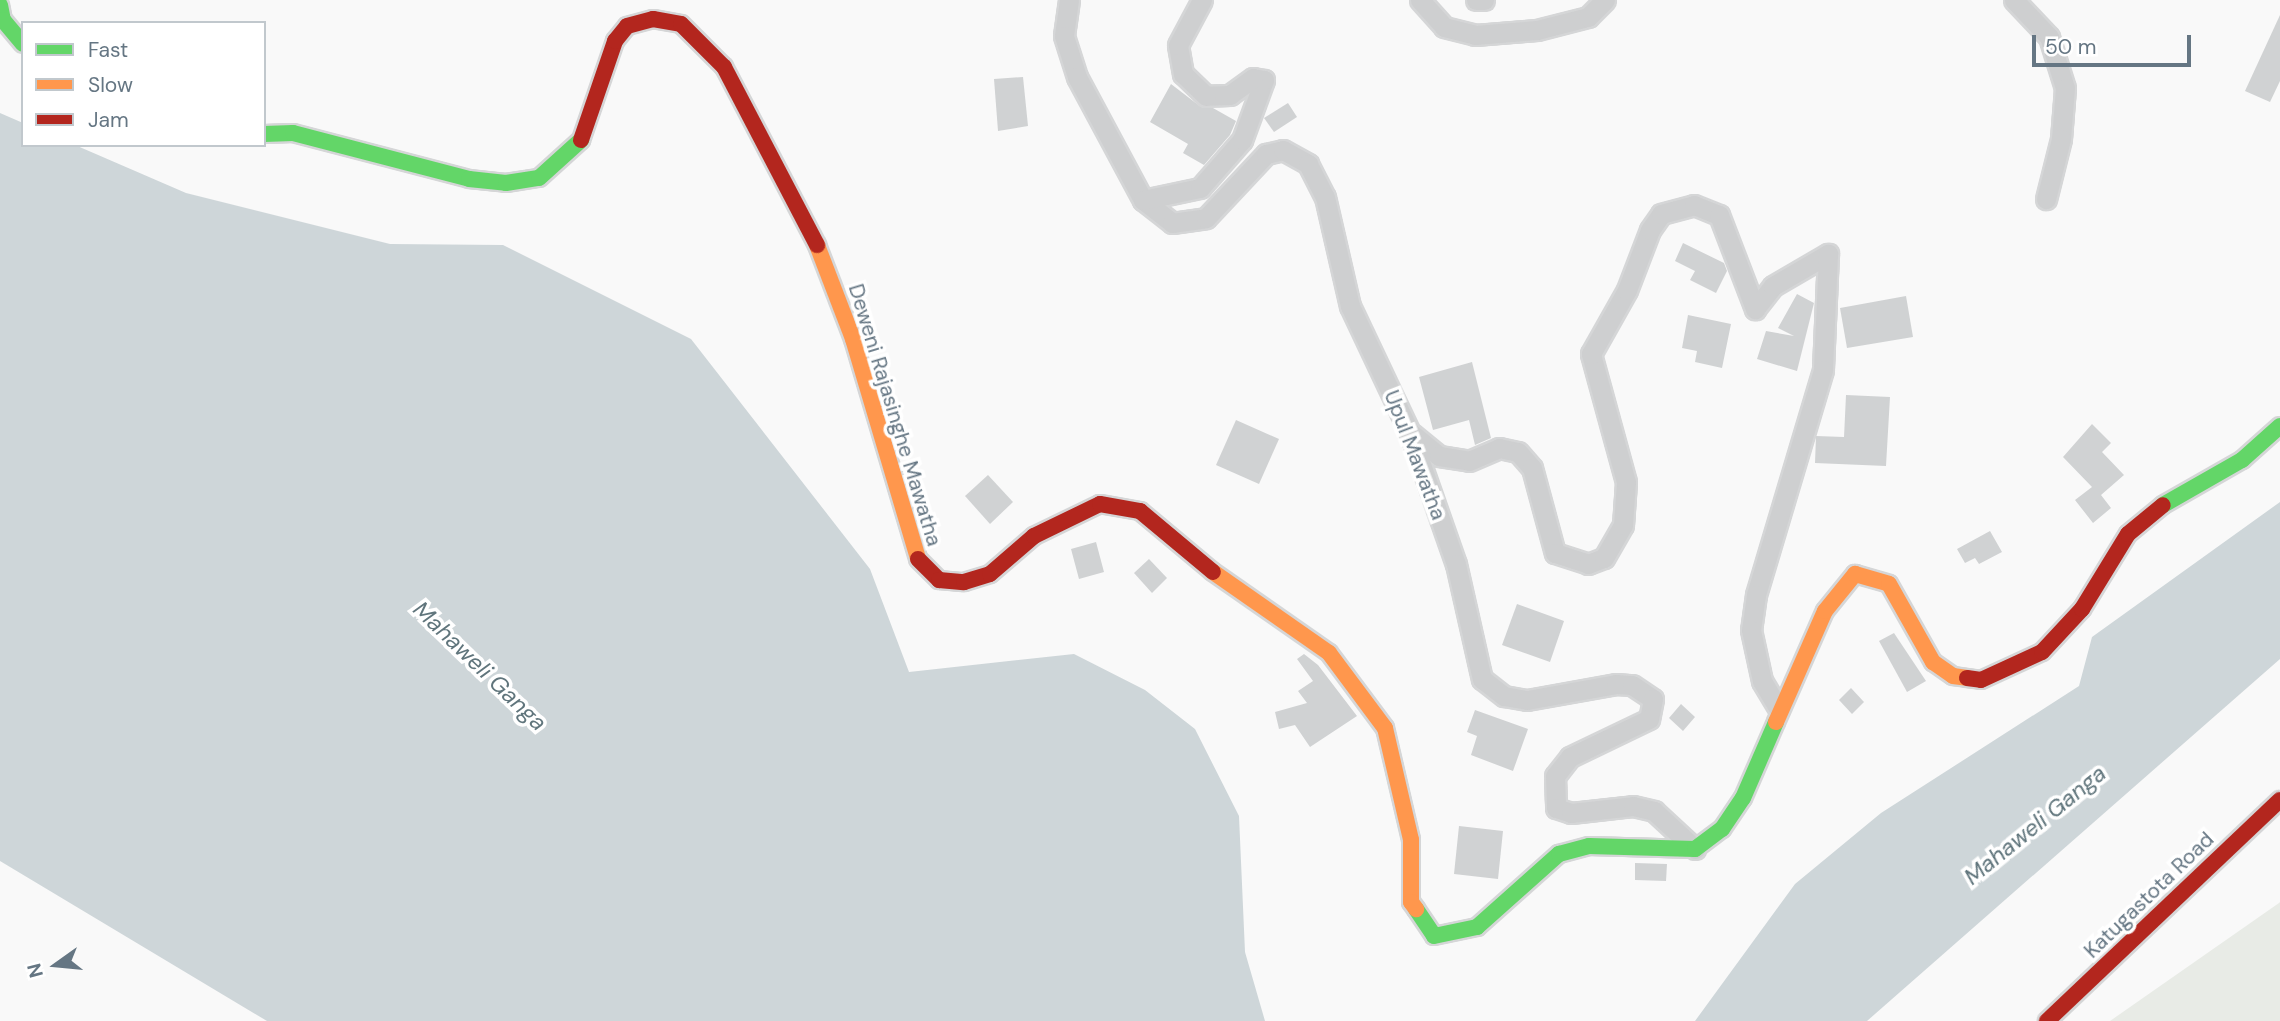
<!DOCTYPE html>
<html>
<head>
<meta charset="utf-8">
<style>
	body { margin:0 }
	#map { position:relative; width:2280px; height:1021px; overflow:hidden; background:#f9f9f9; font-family:"DM Sans",sans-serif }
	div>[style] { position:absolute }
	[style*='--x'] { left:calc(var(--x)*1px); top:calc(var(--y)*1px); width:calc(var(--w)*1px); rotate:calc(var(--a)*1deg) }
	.green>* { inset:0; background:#e8ebe6 }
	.water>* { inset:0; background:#ced6d9 }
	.building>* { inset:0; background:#d0d2d3 }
	.roads { filter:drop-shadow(2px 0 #d5d6d7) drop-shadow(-2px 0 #d5d6d7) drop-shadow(0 2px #d5d6d7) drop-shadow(0 -2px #d5d6d7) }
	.street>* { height:19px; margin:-9.5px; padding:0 9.5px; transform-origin:9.5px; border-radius:9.5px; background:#cecfd0 }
	.fast>* { height:16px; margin:-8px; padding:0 8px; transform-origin:8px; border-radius:8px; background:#63d668 }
	.slow>* { height:16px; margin:-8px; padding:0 8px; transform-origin:8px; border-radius:8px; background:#ff974d }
	.jam>* { height:16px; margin:-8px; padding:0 8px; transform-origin:8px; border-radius:8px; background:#b3261e }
	span { translate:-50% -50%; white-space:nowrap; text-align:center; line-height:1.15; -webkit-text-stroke:7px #fff; paint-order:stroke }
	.street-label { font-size:21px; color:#657683 }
	.water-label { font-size:23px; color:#60757c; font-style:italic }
	.legend { position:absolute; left:21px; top:21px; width:245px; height:126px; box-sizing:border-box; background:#fff; border:2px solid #c1c8cd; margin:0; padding:9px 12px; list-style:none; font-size:21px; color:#657683 }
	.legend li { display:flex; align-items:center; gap:14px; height:35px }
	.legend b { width:35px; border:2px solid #c1c8cd }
	.north { position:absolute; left:21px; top:930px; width:70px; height:70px; -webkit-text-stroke:5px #fff; paint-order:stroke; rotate:255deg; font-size:19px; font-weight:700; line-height:28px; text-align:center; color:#657683 }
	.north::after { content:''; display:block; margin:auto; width:24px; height:32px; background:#657683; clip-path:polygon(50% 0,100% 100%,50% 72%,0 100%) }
	.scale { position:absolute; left:2032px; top:35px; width:159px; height:32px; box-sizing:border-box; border:4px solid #657683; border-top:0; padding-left:9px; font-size:21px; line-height:24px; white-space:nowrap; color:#657683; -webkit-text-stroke:5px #fff; paint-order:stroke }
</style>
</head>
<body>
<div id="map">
	<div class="green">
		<i style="clip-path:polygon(2280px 902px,2280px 1021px,2110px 1021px,2279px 903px)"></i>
	</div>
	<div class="water">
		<i style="clip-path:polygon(0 113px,23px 123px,23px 145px,75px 145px,186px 193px,390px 244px,503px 245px,691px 339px,870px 569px,909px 672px,1074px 654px,1145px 690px,1195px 729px,1239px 816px,1245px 952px,1265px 1021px,267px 1021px,0 861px)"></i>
		<i style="clip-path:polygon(2280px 502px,2280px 659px,1867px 1021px,1695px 1021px,1795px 884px,1881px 813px,2079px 686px,2092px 637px)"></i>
	</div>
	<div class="building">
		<i style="clip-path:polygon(2280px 15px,2280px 81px,2270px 102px,2245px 91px)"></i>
		<i style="clip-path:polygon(1023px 77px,1028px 126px,998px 131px,994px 79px)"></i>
		<i style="clip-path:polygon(1171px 84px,1201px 107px,1213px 108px,1236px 121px,1230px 135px,1204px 165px,1183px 153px,1188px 144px,1150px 122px)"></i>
		<i style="clip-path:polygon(1288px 103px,1297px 117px,1274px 132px,1264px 118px)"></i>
		<i style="clip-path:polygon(1683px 243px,1724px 263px,1727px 271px,1716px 293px,1690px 280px,1695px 271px,1675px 261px)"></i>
		<i style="clip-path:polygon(1797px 294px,1814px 303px,1797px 371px,1757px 359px,1766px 331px,1794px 336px,1778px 328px)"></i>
		<i style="clip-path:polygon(1906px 296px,1913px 337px,1847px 348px,1840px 308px)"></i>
		<i style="clip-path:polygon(1688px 315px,1731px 324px,1722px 368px,1695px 362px,1697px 351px,1682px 348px)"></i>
		<i style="clip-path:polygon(1472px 362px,1491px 438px,1475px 445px,1469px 420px,1433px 430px,1419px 377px)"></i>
		<i style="clip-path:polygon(1846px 395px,1890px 397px,1886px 466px,1815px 463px,1816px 436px,1844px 437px)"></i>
		<i style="clip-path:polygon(1236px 420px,1279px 439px,1259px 484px,1216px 465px)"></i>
		<i style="clip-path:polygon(2092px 424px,2111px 443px,2102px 452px,2124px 475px,2101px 495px,2111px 508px,2093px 523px,2075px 500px,2092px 487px,2063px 457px)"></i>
		<i style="clip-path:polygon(988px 475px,1013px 502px,990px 524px,965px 496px)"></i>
		<i style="clip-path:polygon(1990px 531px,2002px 552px,1979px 564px,1975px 558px,1965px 563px,1957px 549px)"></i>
		<i style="clip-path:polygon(1096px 542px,1104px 572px,1079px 579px,1071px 549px)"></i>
		<i style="clip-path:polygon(1149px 559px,1167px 578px,1152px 593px,1134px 573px)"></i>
		<i style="clip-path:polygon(1517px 604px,1564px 621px,1550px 662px,1502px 645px)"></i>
		<i style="clip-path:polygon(1894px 633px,1926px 681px,1907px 692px,1879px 641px)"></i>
		<i style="clip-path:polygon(1304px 654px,1318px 665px,1357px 716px,1310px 747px,1295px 725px,1279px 729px,1275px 712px,1307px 703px,1298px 691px,1313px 681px,1297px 659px)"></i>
		<i style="clip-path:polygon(1851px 688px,1864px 702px,1852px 714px,1839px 700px)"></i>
		<i style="clip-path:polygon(1681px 704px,1695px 717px,1683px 731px,1669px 718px)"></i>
		<i style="clip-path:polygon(1475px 710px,1528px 729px,1513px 771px,1471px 755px,1477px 736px,1467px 732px)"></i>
		<i style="clip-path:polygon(1459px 826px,1503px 831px,1498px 879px,1454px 874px)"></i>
		<i style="clip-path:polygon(1635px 863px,1667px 864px,1666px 881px,1635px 880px)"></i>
	</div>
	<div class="roads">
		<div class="street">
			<i style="--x:1069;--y:0;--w:36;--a:98"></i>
			<i style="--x:1064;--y:36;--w:43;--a:72.4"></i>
			<i style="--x:1077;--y:77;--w:140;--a:61.8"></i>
			<i style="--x:1143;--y:200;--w:37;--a:38"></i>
			<i style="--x:1172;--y:223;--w:34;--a:-8"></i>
			<i style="--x:1206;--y:218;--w:88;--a:-46.8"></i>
			<i style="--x:1266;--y:154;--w:17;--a:-13"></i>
			<i style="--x:1283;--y:150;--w:29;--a:29"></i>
			<i style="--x:1308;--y:164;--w:37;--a:63"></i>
			<i style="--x:1325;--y:197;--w:112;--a:77.1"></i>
			<i style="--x:1350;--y:306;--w:140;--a:64.7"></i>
			<i style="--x:1410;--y:433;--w:139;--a:70.7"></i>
			<i style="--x:1456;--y:564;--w:118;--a:77.3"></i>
			<i style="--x:1482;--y:679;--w:28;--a:38"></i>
			<i style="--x:1504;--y:696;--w:23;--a:10"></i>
			<i style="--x:1527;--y:700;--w:90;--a:-10.2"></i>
			<i style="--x:1616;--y:684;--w:16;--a:4"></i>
			<i style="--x:1632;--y:685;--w:25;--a:34"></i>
			<i style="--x:1653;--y:699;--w:20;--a:101"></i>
			<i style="--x:1649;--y:719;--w:88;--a:154.3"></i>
			<i style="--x:1570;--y:757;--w:24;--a:128"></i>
			<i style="--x:1555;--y:776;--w:32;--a:88"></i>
			<i style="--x:1556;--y:808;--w:16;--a:18"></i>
			<i style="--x:1571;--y:813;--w:62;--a:-6.4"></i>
			<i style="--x:1633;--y:806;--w:22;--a:13"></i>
			<i style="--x:1654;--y:811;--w:56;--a:42.8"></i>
			<i style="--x:1420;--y:0;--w:36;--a:48"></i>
			<i style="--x:1444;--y:27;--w:32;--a:14"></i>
			<i style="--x:1475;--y:35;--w:62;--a:-4.6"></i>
			<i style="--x:1537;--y:30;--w:53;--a:-14.3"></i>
			<i style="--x:1588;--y:17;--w:24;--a:-45"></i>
			<i style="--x:1476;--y:0;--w:8;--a:0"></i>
			<i style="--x:2014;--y:0;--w:51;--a:46.6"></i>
			<i style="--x:2049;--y:37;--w:53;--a:72.6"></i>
			<i style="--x:2065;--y:88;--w:51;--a:94.5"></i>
			<i style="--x:2061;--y:139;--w:62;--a:104"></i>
			<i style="--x:1143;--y:200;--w:58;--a:-11.9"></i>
			<i style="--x:1200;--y:188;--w:64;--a:-48.8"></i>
			<i style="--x:1242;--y:140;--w:64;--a:-69.9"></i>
			<i style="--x:1264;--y:80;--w:11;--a:-170"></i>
			<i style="--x:1253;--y:78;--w:29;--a:144"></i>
			<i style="--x:1230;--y:95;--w:24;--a:178"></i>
			<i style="--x:1206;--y:96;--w:32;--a:-136"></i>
			<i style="--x:1183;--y:74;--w:29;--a:-100"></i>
			<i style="--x:1178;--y:45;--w:51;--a:-61.9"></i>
			<i style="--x:1412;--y:434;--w:35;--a:39"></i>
			<i style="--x:1439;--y:456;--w:30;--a:9"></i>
			<i style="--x:1469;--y:461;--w:33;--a:-23"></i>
			<i style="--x:1499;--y:448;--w:19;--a:12"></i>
			<i style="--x:1518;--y:452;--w:21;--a:49"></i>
			<i style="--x:1532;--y:468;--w:88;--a:74.9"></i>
			<i style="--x:1555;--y:553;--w:35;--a:18"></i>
			<i style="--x:1588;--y:564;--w:17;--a:-21"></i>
			<i style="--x:1604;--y:558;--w:38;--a:-60"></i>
			<i style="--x:1623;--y:525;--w:43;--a:-86"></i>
			<i style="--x:1626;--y:482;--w:133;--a:-105.3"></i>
			<i style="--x:1591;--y:354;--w:73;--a:-60.6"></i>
			<i style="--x:1627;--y:290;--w:64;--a:-69"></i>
			<i style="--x:1650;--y:230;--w:19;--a:-55"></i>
			<i style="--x:1661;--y:214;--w:34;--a:-15"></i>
			<i style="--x:1694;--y:205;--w:27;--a:22"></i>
			<i style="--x:1719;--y:215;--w:101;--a:69"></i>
			<i style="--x:1755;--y:309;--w:29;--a:-52"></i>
			<i style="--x:1773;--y:286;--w:64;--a:-30.2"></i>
			<i style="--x:1828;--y:254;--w:116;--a:92.5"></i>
			<i style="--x:1823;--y:370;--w:235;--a:106.6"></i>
			<i style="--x:1756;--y:595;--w:35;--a:98"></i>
			<i style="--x:1751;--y:630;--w:52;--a:77.8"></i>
			<i style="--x:1762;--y:681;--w:33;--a:59"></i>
		</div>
		<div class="fast">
			<i style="--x:0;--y:5;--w:15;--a:79"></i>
			<i style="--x:3;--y:20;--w:31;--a:50"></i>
			<i style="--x:264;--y:134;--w:29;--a:-2"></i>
			<i style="--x:293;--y:133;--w:182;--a:14.6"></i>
			<i style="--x:469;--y:179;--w:37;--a:6"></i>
			<i style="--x:506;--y:183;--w:33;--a:-9"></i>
			<i style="--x:539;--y:178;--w:57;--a:-42.1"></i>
			<i style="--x:2163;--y:505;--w:91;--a:-29.7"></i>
			<i style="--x:2242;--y:460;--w:51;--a:-41.8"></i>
			<i style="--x:1416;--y:909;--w:32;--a:56"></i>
			<i style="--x:1434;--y:936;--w:44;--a:-11.8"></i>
			<i style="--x:1477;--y:927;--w:110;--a:-41.7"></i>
			<i style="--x:1559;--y:854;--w:31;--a:-15"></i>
			<i style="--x:1589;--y:846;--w:106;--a:1.6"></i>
			<i style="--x:1695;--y:849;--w:34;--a:-37"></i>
			<i style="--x:1722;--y:829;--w:37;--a:-56"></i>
			<i style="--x:1743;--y:798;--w:83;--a:-66.5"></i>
		</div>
		<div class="slow">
			<i style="--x:817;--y:245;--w:101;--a:69"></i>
			<i style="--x:853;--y:339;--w:229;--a:73.5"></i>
			<i style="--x:1213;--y:572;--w:141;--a:34.9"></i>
			<i style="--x:1329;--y:653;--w:94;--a:53.3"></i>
			<i style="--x:1385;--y:728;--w:115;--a:76.9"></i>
			<i style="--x:1411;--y:840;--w:62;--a:90"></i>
			<i style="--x:1411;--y:902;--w:9;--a:54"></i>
			<i style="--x:1776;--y:722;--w:121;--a:-66.2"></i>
			<i style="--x:1825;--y:611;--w:48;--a:-51"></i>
			<i style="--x:1855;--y:574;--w:35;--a:16"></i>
			<i style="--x:1889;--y:584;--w:90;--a:60.6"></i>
			<i style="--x:1933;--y:662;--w:24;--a:35"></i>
			<i style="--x:1953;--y:676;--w:14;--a:8"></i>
		</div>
		<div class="jam">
			<i style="--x:581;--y:140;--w:105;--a:-71"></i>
			<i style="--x:615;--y:41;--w:19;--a:-51"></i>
			<i style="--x:627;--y:26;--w:27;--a:-15"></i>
			<i style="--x:653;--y:19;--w:28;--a:10"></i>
			<i style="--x:681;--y:24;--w:61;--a:45"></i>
			<i style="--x:724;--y:67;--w:201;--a:62.4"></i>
			<i style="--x:918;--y:559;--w:30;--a:45"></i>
			<i style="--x:939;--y:580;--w:25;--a:5"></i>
			<i style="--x:964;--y:582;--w:27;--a:-17"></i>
			<i style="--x:990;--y:574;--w:58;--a:-40.8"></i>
			<i style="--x:1034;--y:536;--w:73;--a:-25.9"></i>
			<i style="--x:1100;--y:504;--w:41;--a:9.9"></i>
			<i style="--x:1140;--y:511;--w:95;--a:39.9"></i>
			<i style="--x:1967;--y:678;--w:14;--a:8"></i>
			<i style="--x:1981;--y:680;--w:67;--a:-24.7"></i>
			<i style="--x:2042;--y:652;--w:59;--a:-47.1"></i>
			<i style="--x:2082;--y:609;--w:88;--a:-58.5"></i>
			<i style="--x:2128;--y:534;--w:45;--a:-39.6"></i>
			<i style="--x:2047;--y:1021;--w:321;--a:-43.5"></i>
		</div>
	</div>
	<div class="street-label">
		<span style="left:895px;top:415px;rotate:73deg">Deweni Rajasinghe Mawatha</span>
		<span style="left:1415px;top:455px;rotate:69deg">Upul Mawatha</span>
		<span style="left:2149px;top:895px;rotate:-44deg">Katugastota Road</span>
	</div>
	<div class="water-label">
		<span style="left:480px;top:666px;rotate:44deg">Mahaweli Ganga</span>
		<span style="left:2035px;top:825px;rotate:-39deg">Mahaweli Ganga</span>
	</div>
	<ul class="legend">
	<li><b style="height:9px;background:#63d668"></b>Fast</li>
	<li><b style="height:9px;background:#ff974d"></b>Slow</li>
	<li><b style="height:9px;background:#b3261e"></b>Jam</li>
	</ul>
	<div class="north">N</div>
	<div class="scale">50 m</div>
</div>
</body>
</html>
